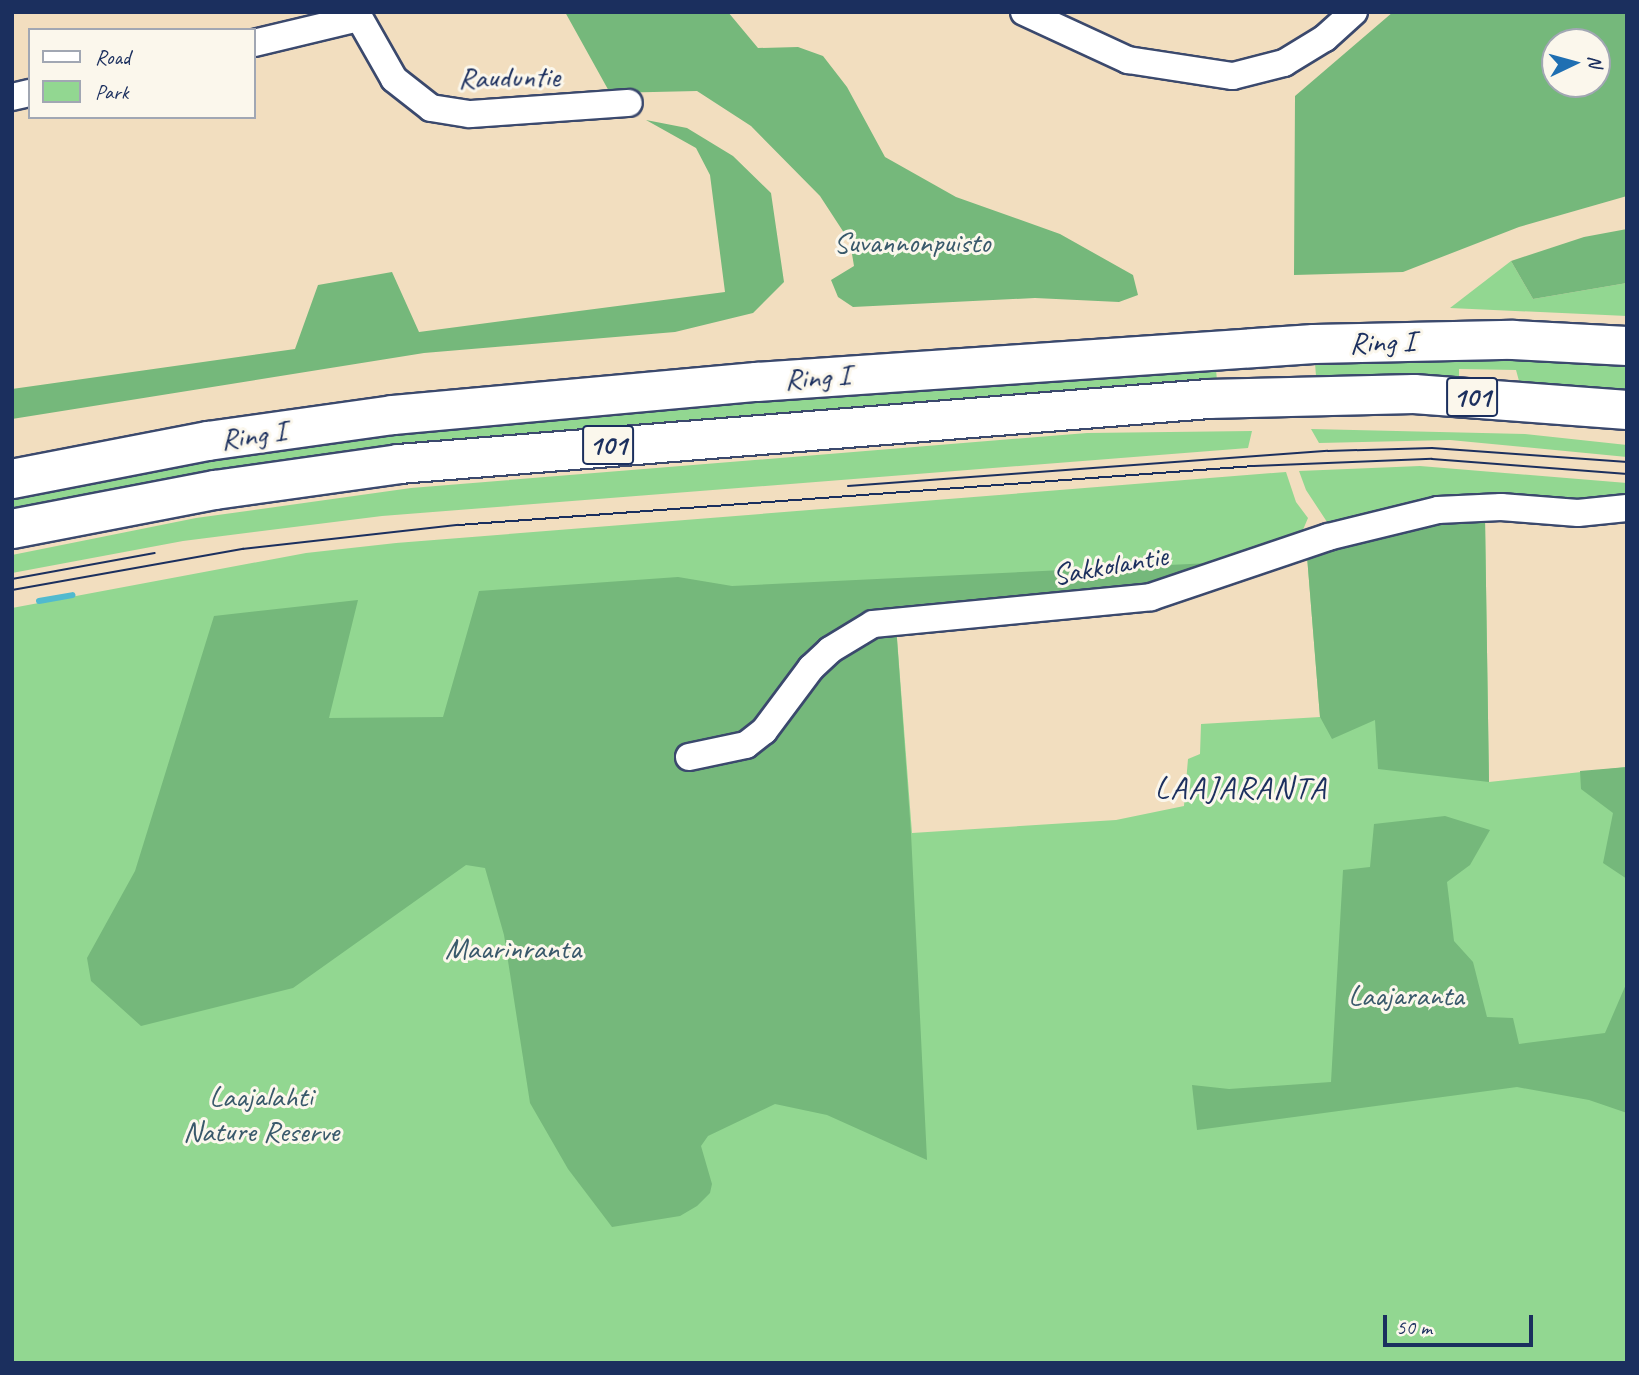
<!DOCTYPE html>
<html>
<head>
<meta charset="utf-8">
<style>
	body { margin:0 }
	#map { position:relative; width:1639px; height:1375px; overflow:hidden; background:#f2debf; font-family:Caveat,sans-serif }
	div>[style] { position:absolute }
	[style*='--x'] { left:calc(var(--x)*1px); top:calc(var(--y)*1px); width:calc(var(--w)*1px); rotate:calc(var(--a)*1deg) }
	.green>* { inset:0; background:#92d791 }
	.forest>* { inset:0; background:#75b87b }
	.stream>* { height:6px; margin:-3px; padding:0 3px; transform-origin:3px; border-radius:3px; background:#51bacf }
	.roads { filter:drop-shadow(2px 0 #3b496d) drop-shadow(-2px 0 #3b496d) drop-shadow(0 2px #3b496d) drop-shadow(0 -2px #3b496d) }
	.minor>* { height:26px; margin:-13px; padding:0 13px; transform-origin:13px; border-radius:13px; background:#fff }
	.highway>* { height:38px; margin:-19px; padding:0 19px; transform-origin:19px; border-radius:19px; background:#fff }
	.tram>* { height:2px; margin:-1px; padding:0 1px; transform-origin:1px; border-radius:1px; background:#1b2f5e }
	span { translate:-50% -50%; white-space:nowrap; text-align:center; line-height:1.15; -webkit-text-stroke:6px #fbf7ec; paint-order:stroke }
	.shield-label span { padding:2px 5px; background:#fbf7ec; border:2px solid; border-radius:5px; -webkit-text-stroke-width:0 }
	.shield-label { font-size:28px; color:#1b2f5e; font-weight:700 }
	.street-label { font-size:30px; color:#1b2f5e }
	.park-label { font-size:30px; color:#39596b }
	.neighbourhood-label { font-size:32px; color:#1b2f5e; letter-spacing:2px }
	.frame { position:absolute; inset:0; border:14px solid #1b2f5e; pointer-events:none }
	.legend { position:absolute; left:28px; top:28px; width:228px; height:91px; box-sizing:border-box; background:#fbf7ec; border:2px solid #a1a7b3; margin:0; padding:9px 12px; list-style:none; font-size:21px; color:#1b2f5e }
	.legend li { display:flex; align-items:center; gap:14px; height:35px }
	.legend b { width:35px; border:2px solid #a1a7b3 }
	.north { position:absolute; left:1541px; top:28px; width:70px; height:70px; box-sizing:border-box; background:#fbf7ec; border:2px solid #a1a7b3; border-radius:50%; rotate:85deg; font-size:19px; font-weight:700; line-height:28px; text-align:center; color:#1b2f5e }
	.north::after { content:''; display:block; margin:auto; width:24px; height:32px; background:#1f6fb2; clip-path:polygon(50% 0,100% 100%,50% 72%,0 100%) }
	.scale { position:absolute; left:1383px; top:1315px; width:150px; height:32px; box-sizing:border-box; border:4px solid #1b2f5e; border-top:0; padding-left:9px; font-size:21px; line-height:24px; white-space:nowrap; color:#1b2f5e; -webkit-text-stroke:5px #fbf7ec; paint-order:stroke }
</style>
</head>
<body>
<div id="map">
	<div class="green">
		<i style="clip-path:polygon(1511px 261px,1533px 299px,1627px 283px,1627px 316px,1450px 308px)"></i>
		<i style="clip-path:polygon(1506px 359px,1627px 363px,1627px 391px,1519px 381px,1516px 370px,1459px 369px,1459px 377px,1316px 376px,1315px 363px)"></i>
		<i style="clip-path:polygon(1216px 369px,1217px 381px,396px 446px,12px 511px,12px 497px,212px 458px,397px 433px,759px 400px)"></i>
		<i style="clip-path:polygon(1311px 429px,1525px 434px,1627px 445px,1627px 457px,1450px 440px,1319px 443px)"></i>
		<i style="clip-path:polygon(1252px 431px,1248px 448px,382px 516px,183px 541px,12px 573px,12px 555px,196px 518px,411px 488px,1087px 433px)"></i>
		<i style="clip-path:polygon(1420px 466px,1627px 483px,1627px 502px,1565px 503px,1456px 494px,1331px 528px,1306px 490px,1299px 471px)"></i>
		<i style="clip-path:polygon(1286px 472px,1296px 502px,1308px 518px,1299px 539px,1211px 563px,1150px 588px,895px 612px,912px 833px,1116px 820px,1184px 806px,1188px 759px,1200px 754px,1201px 724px,1320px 717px,1307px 556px,1485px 518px,1489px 782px,1627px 767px,1627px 1363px,12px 1363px,12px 608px,306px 553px,396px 543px)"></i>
	</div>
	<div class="forest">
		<i style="clip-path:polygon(565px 12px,728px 12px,758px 48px,798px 47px,823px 56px,847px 87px,885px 157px,956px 197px,1060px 234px,1133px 275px,1138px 295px,1119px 302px,1035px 298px,853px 307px,838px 297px,831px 280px,854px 266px,850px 242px,820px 196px,751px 126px,697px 91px,610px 93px)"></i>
		<i style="clip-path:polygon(evenodd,1393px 12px,1627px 12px,1627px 196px,1519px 227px,1403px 272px,1294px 275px,1295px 96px,1393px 12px,1597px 42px,1597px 84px,1555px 84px,1555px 42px,1597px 42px)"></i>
		<i style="clip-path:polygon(646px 120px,687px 128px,733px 156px,771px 193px,784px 282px,753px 313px,675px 332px,424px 353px,12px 419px,12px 389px,295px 349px,318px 285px,392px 272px,419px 332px,725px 292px,710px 175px,696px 148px)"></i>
		<i style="clip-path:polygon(1627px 229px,1627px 283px,1533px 299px,1511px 261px,1584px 237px)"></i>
		<i style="clip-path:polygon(1485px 518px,1489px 782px,1378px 769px,1375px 720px,1332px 739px,1320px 717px,1307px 556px,1386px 532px)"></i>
		<i style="clip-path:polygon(1211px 563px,1150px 588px,895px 612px,911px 833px,927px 1160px,827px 1115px,775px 1104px,708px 1136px,701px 1146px,712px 1184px,710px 1193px,697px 1206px,680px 1216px,612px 1227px,568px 1169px,530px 1103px,504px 935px,485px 868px,466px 865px,293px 988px,141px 1026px,91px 981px,87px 958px,135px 871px,214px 616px,358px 600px,329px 718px,443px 717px,479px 591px,678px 577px,732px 586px)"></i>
		<i style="clip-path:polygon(1627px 767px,1627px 879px,1603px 863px,1613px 813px,1581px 789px,1580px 771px)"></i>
		<i style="clip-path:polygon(1445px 816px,1490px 830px,1470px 865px,1447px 882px,1454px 941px,1473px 962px,1487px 1017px,1513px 1018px,1519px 1044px,1605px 1033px,1627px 982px,1627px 1113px,1589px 1100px,1517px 1087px,1197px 1130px,1192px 1085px,1229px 1089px,1331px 1082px,1343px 870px,1370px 867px,1374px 824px)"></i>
	</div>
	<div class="stream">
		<i style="--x:39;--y:601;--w:34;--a:-10"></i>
	</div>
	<div class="roads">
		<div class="minor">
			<i style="--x:356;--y:12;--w:77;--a:60.4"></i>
			<i style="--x:394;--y:79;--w:47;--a:38.1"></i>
			<i style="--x:431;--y:108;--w:39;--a:9"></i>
			<i style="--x:470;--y:114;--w:159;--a:-4"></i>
			<i style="--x:1024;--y:12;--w:115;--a:24.8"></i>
			<i style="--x:1128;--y:60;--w:106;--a:8.7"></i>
			<i style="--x:1233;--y:76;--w:53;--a:-14.3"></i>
			<i style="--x:1284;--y:63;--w:48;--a:-31.4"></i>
			<i style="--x:1325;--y:38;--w:39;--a:-42"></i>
			<i style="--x:254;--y:43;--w:108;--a:-13.4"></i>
			<i style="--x:12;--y:97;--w:18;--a:-13"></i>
			<i style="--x:689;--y:757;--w:58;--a:-11.9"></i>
			<i style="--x:746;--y:745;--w:23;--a:-38"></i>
			<i style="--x:764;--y:731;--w:79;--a:-53.3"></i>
			<i style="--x:811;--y:668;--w:26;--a:-43"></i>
			<i style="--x:830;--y:650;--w:50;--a:-31.2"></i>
			<i style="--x:873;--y:624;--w:279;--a:-5.5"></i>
			<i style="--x:1151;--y:597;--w:187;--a:-18.7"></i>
			<i style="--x:1328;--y:537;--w:113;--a:-13.8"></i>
			<i style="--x:1438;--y:510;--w:63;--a:-2.7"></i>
			<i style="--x:1501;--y:507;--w:77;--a:4.5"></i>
			<i style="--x:1578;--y:513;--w:49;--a:-5.8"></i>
		</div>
		<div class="highway">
			<i style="--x:12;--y:479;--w:200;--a:-11"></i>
			<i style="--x:208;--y:441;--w:187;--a:-8"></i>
			<i style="--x:393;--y:415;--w:365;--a:-5.2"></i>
			<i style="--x:757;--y:382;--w:558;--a:-3.9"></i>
			<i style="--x:1314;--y:344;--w:199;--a:-1.2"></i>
			<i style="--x:1513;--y:340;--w:114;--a:3"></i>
			<i style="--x:12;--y:529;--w:207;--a:-10.9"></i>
			<i style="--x:215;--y:490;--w:186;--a:-8"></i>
			<i style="--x:399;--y:464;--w:812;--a:-4.59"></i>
			<i style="--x:1208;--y:399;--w:206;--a:-1.4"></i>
			<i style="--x:1414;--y:394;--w:214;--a:4.3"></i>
		</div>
	</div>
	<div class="tram">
		<i style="--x:848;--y:486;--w:481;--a:-4.2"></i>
		<i style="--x:1328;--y:451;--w:104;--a:-1.7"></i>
		<i style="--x:1432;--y:448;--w:196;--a:4.1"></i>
		<i style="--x:12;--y:579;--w:145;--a:-10.3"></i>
		<i style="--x:12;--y:590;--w:235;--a:-10.1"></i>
		<i style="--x:243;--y:549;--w:216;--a:-6.4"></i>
		<i style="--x:458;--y:525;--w:798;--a:-4.24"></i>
		<i style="--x:1254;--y:466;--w:178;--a:-2.3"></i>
		<i style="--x:1432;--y:459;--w:196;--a:4.4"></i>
	</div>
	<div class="shield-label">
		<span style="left:1472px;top:397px">101</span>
		<span style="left:608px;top:445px">101</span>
	</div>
	<div class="street-label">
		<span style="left:509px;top:77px;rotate:-1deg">Rauduntie</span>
		<span style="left:1382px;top:342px;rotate:-2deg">Ring I</span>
		<span style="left:817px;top:377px;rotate:-4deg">Ring I</span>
		<span style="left:253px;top:435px;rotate:-8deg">Ring I</span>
		<span style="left:1110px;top:565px;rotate:-10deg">Sakkolantie</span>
	</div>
	<div class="park-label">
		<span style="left:912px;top:242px">Suvannonpuisto</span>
		<span style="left:513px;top:948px">Maarinranta</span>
		<span style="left:1406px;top:995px">Laajaranta</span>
		<span style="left:261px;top:1113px">Laajalahti<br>Nature Reserve</span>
	</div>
	<div class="neighbourhood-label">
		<span style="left:1241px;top:788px">LAAJARANTA</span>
	</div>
	<div class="frame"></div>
	<ul class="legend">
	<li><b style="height:9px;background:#fff"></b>Road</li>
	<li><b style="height:19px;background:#92d791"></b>Park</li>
	</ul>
	<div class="north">N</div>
	<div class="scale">50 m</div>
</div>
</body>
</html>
